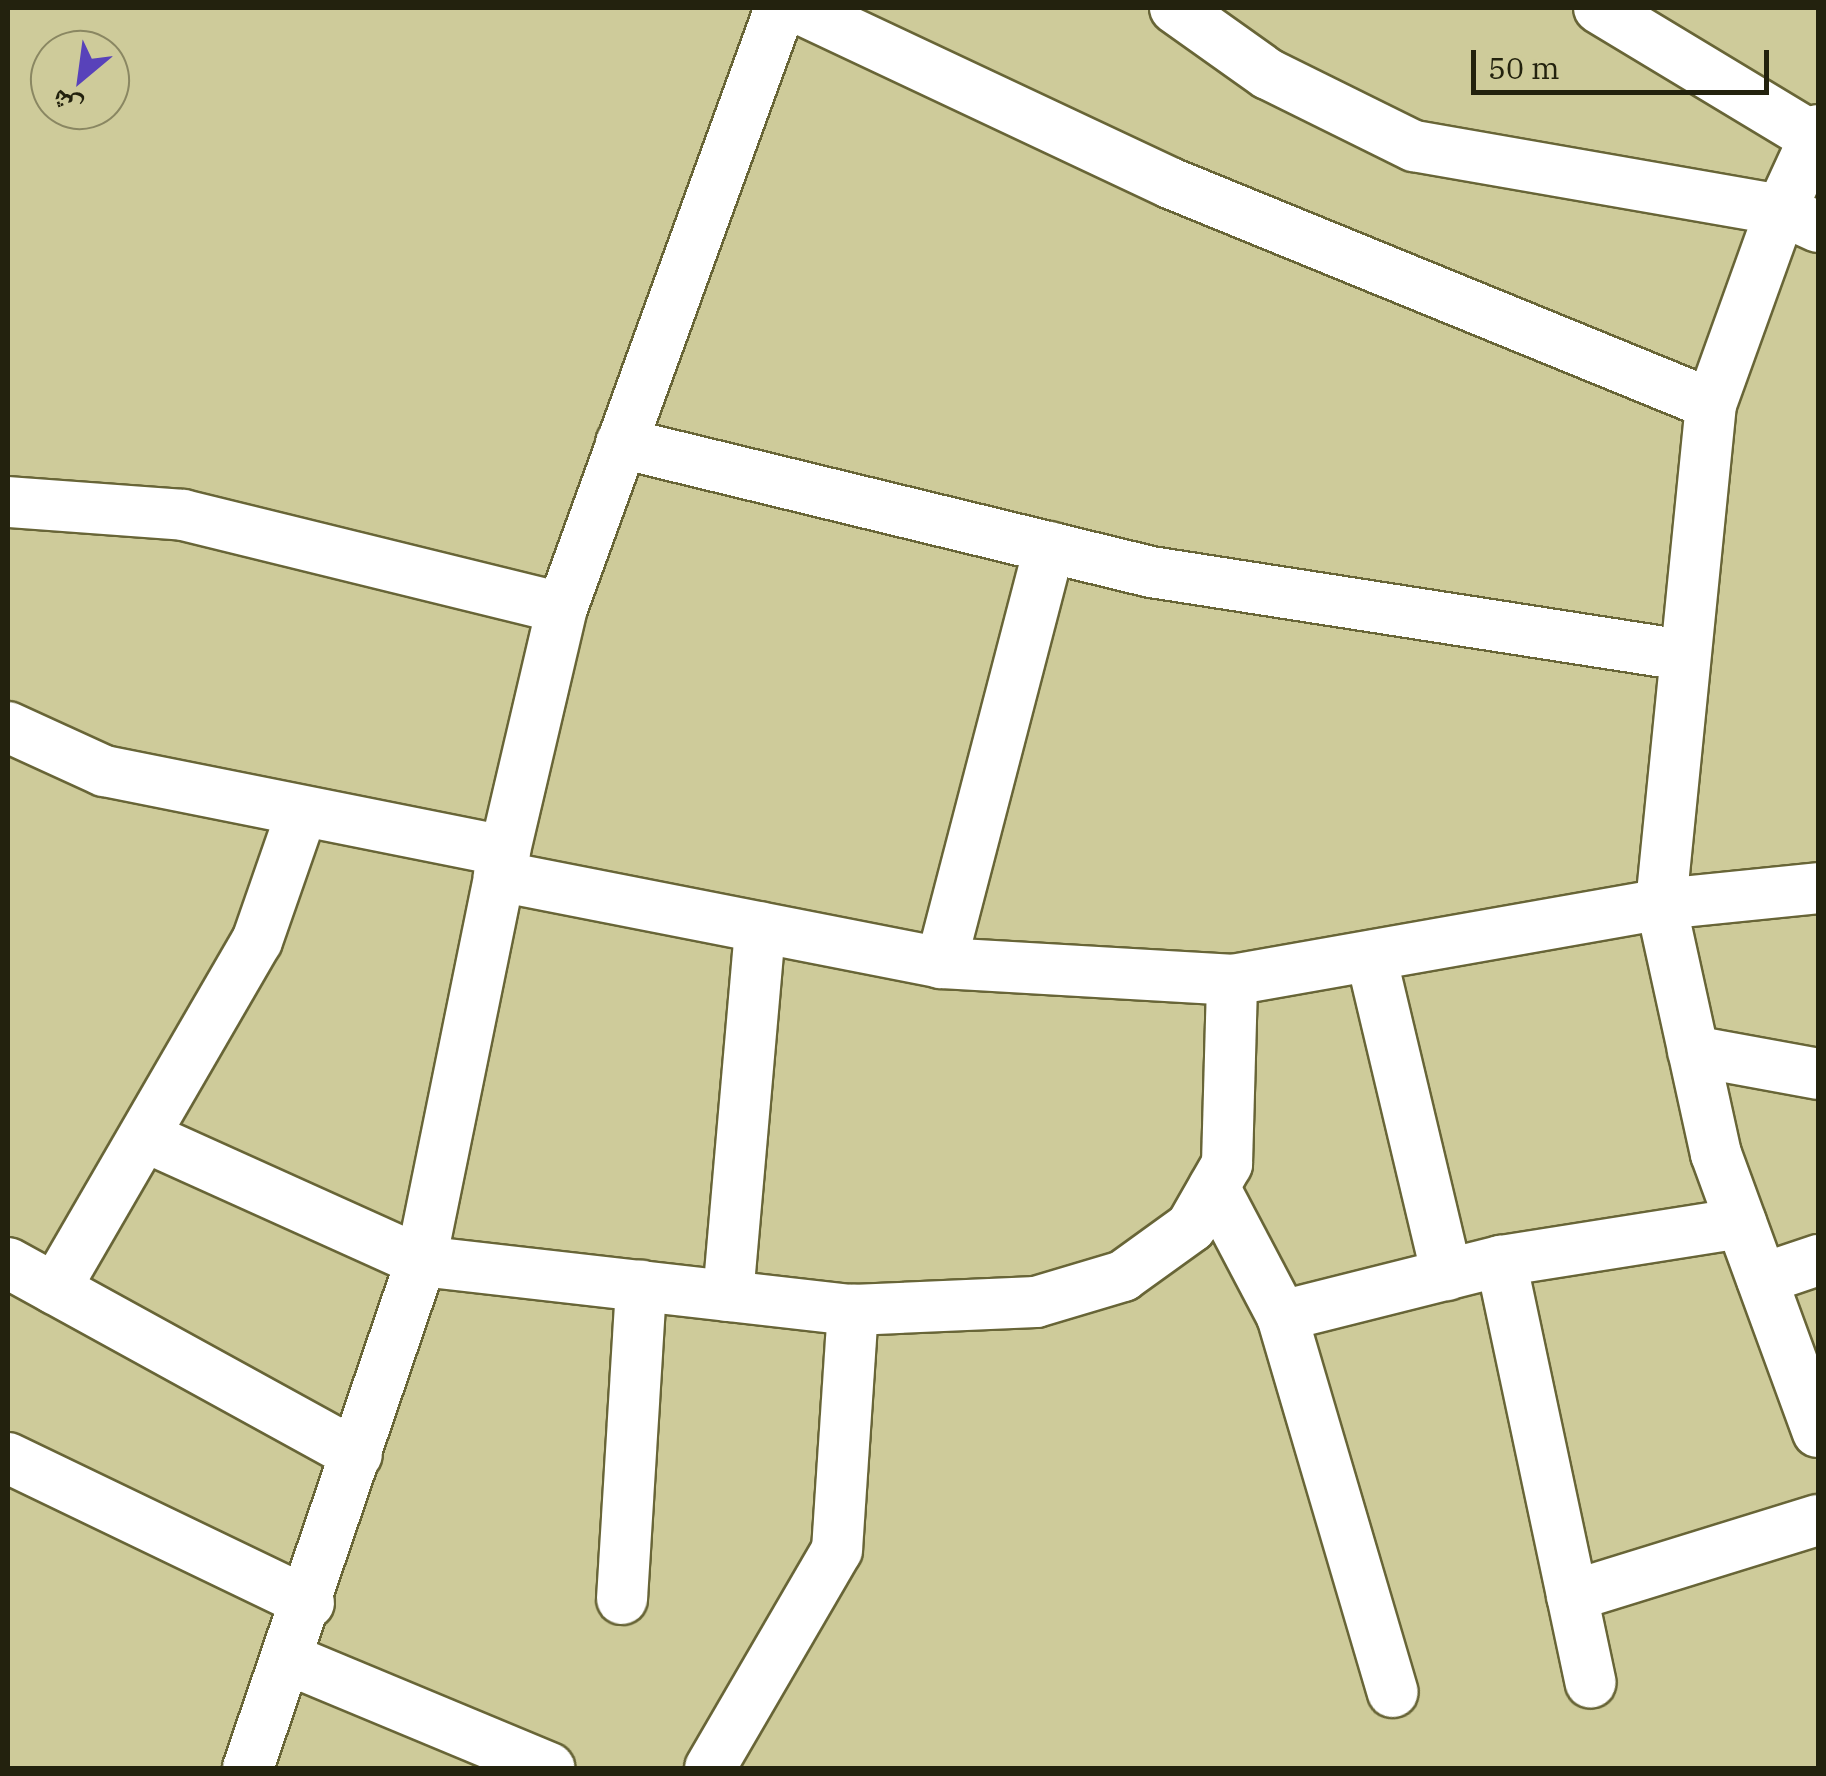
<!DOCTYPE html>
<html>
<head>
<meta charset="utf-8">
<style>
	body { margin:0 }
	#map { position:relative; width:1826px; height:1776px; overflow:hidden; background:#cecb9a; font-family:"IBM Plex Serif","Noto Naskh Arabic",serif }
	div>[style] { position:absolute }
	[style*='--x'] { left:calc(var(--x)*1px); top:calc(var(--y)*1px); width:calc(var(--w)*1px); rotate:calc(var(--a)*1deg) }
	.roads { filter:drop-shadow(2px 0 #686537) drop-shadow(-2px 0 #686537) drop-shadow(0 2px #686537) drop-shadow(0 -2px #686537) }
	.minor>* { height:50px; margin:-25px; padding:0 25px; transform-origin:25px; border-radius:25px; background:#fff }
	span { translate:-50% -50%; white-space:nowrap; text-align:center; line-height:1.15; -webkit-text-stroke:9px #cecb9a; paint-order:stroke }
	.frame { position:absolute; inset:0; border:10px solid #23220e; pointer-events:none }
	.north { position:absolute; left:30px; top:30px; width:100px; height:100px; box-sizing:border-box; background:#cecb9a; border:2px solid #8a8762; border-radius:50%; rotate:209deg; font-size:28px; font-weight:700; line-height:40px; text-align:center; color:#23220e }
	.north::after { content:''; display:block; margin:auto; width:35px; height:45px; background:#5842ba; clip-path:polygon(50% 0,100% 100%,50% 72%,0 100%) }
	.scale { position:absolute; left:1471px; top:50px; width:298px; height:45px; box-sizing:border-box; border:5px solid #23220e; border-top:0; padding-left:12px; font-size:30px; line-height:35px; white-space:nowrap; color:#23220e; -webkit-text-stroke:8px #cecb9a; paint-order:stroke }
</style>
</head>
<body>
<div id="map">
	<div class="roads">
		<div class="minor">
			<i style="--x:798;--y:8;--w:411;--a:25.2"></i>
			<i style="--x:1170;--y:183;--w:584;--a:22.22"></i>
			<i style="--x:1175;--y:8;--w:114;--a:35.4"></i>
			<i style="--x:1268;--y:74;--w:163;--a:26.3"></i>
			<i style="--x:1414;--y:146;--w:373;--a:9.9"></i>
			<i style="--x:1781;--y:210;--w:41;--a:24.7"></i>
			<i style="--x:1599;--y:8;--w:250;--a:31.1"></i>
			<i style="--x:1818;--y:130;--w:88;--a:114.8"></i>
			<i style="--x:1781;--y:210;--w:206;--a:109.8"></i>
			<i style="--x:1711;--y:404;--w:502;--a:95.71"></i>
			<i style="--x:1661;--y:904;--w:256;--a:77.6"></i>
			<i style="--x:1716;--y:1154;--w:296;--a:69.9"></i>
			<i style="--x:621;--y:443;--w:545;--a:13.68"></i>
			<i style="--x:1151;--y:572;--w:538;--a:8.87"></i>
			<i style="--x:8;--y:502;--w:175;--a:4.2"></i>
			<i style="--x:183;--y:515;--w:390;--a:13.8"></i>
			<i style="--x:8;--y:727;--w:106;--a:24.6"></i>
			<i style="--x:104;--y:771;--w:409;--a:11.3"></i>
			<i style="--x:499;--y:876;--w:450;--a:11.1"></i>
			<i style="--x:941;--y:963;--w:291;--a:3.3"></i>
			<i style="--x:1232;--y:980;--w:436;--a:-10"></i>
			<i style="--x:1661;--y:904;--w:158;--a:-5.8"></i>
			<i style="--x:1371;--y:956;--w:328;--a:76.6"></i>
			<i style="--x:941;--y:963;--w:430;--a:-75.4"></i>
			<i style="--x:1693;--y:1051;--w:127;--a:10.4"></i>
			<i style="--x:148;--y:1138;--w:299;--a:24.3"></i>
			<i style="--x:421;--y:1261;--w:435;--a:6.5"></i>
			<i style="--x:853;--y:1310;--w:183;--a:-2.5"></i>
			<i style="--x:1036;--y:1302;--w:91;--a:-16.6"></i>
			<i style="--x:1123;--y:1276;--w:84;--a:-35.8"></i>
			<i style="--x:1191;--y:1227;--w:73;--a:-60.3"></i>
			<i style="--x:1227;--y:1164;--w:184;--a:-88.4"></i>
			<i style="--x:1214;--y:1187;--w:146;--a:62.2"></i>
			<i style="--x:1282;--y:1316;--w:392;--a:73.6"></i>
			<i style="--x:1501;--y:1261;--w:431;--a:78"></i>
			<i style="--x:8;--y:1263;--w:398;--a:28.8"></i>
			<i style="--x:1762;--y:1279;--w:59;--a:-18.7"></i>
			<i style="--x:55;--y:1289;--w:402;--a:-59.9"></i>
			<i style="--x:257;--y:941;--w:133;--a:-70.8"></i>
			<i style="--x:728;--y:1296;--w:370;--a:-85"></i>
			<i style="--x:1282;--y:1316;--w:226;--a:-14.1"></i>
			<i style="--x:1501;--y:1261;--w:243;--a:-9"></i>
			<i style="--x:8;--y:1458;--w:334;--a:25.7"></i>
			<i style="--x:1572;--y:1596;--w:257;--a:-17.2"></i>
			<i style="--x:622;--y:1599;--w:314;--a:-86.5"></i>
			<i style="--x:290;--y:1660;--w:281;--a:22.6"></i>
			<i style="--x:248;--y:1768;--w:536;--a:-71.16"></i>
			<i style="--x:421;--y:1261;--w:393;--a:-78.5"></i>
			<i style="--x:499;--y:876;--w:275;--a:-76.8"></i>
			<i style="--x:562;--y:608;--w:638;--a:-70.03"></i>
			<i style="--x:710;--y:1768;--w:252;--a:-59.8"></i>
			<i style="--x:837;--y:1550;--w:241;--a:-86.2"></i>
		</div>
	</div>
	<div class="frame"></div>
	<div class="north">ش</div>
	<div class="scale">50 m</div>
</div>
</body>
</html>
